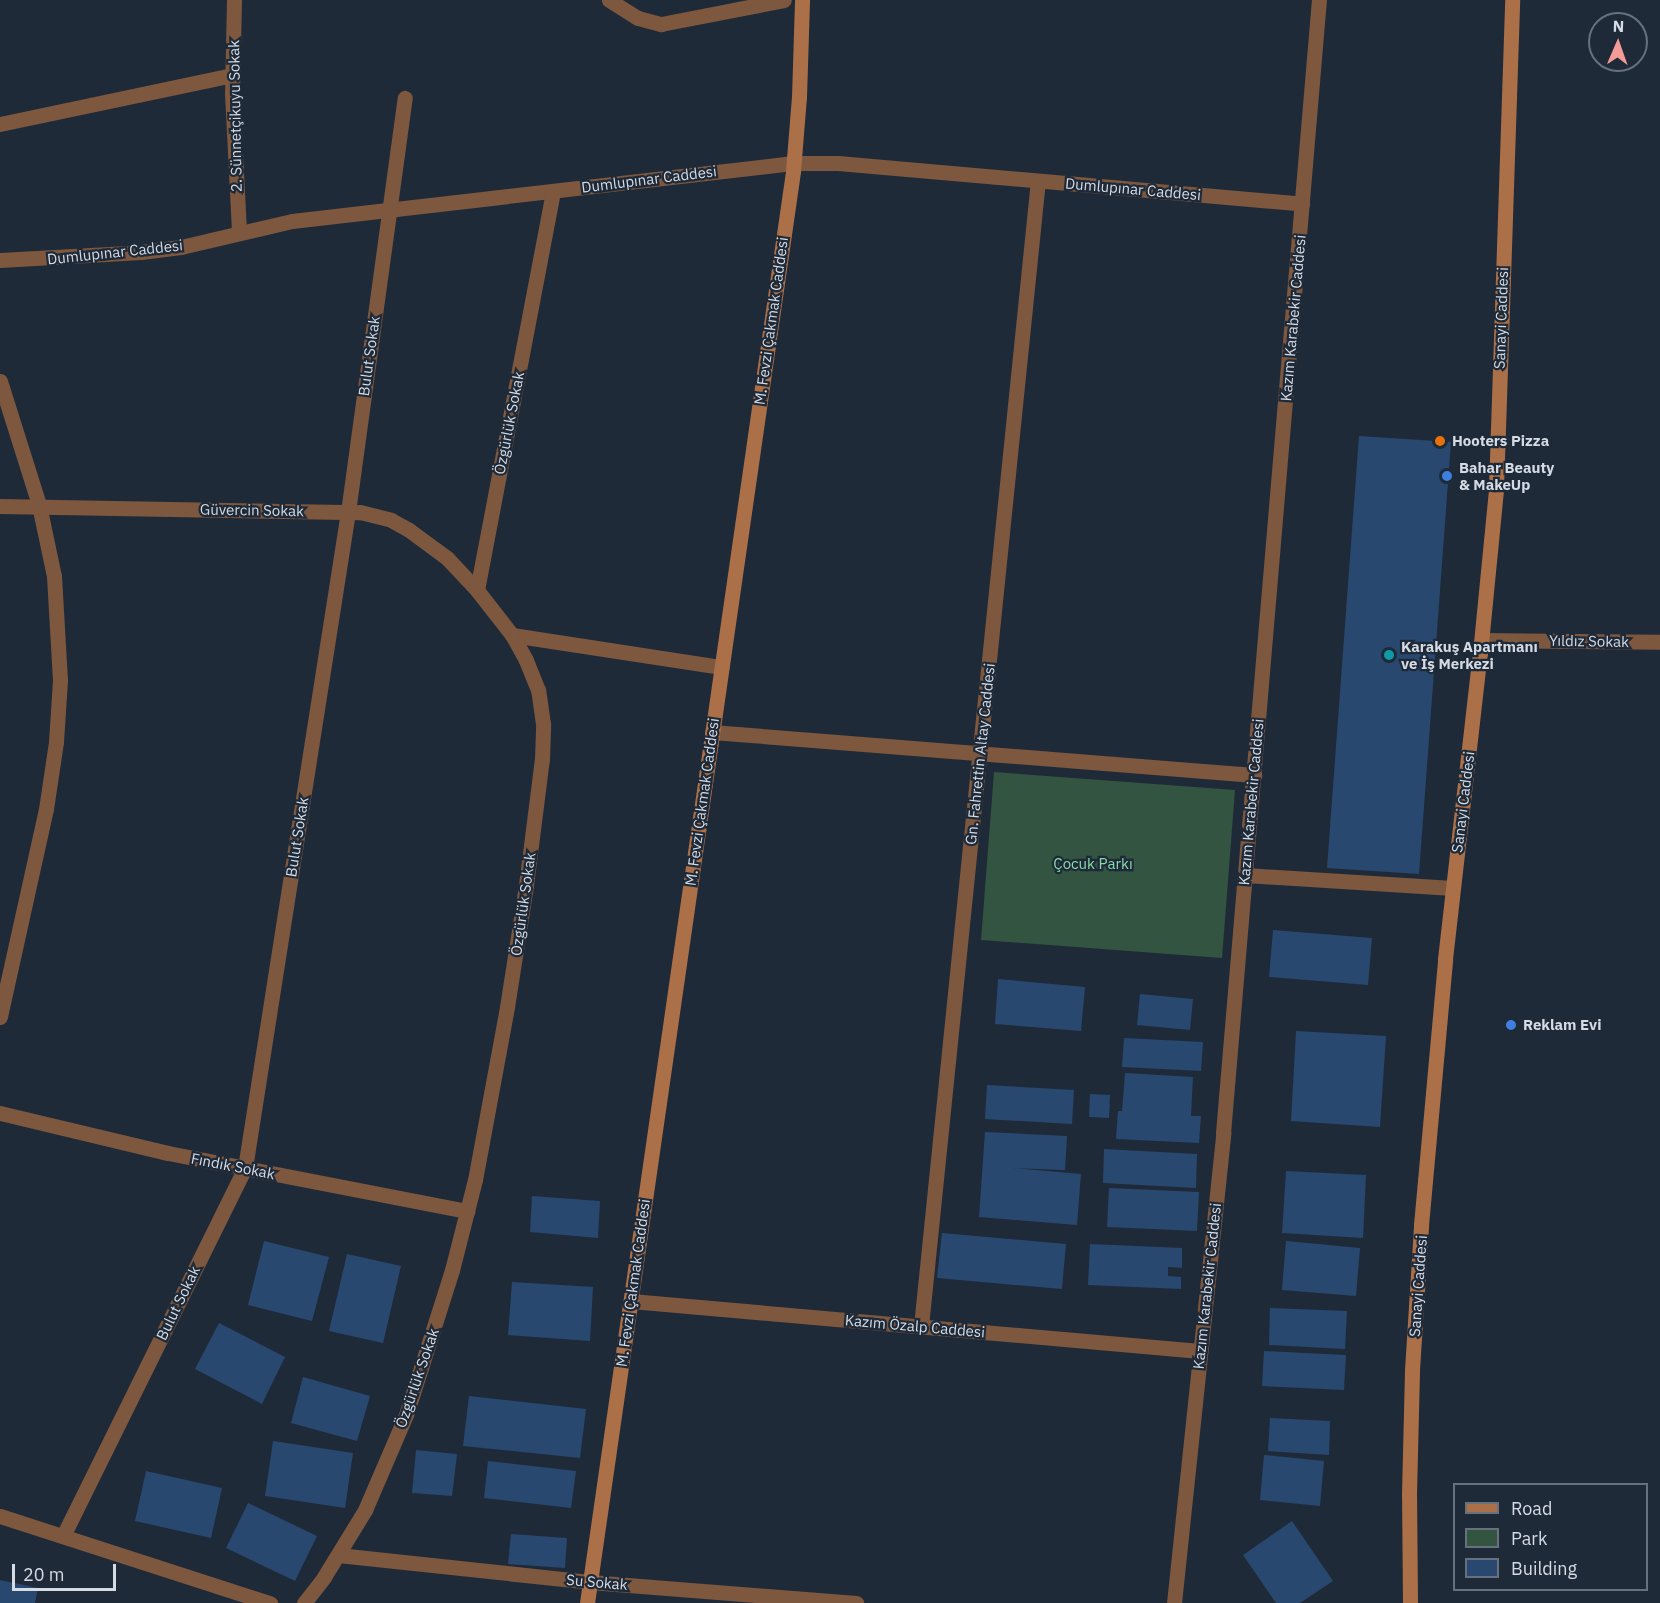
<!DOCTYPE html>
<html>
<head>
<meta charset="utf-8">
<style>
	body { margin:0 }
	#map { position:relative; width:1660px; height:1603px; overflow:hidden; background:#1f2a38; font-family:"IBM Plex Sans",sans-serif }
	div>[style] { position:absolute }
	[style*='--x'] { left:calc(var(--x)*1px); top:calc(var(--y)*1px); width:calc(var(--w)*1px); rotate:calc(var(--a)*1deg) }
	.green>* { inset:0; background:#335440 }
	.building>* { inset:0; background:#284870 }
	.street>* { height:15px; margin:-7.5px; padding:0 7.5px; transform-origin:7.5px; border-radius:7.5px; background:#7d573e }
	.secondary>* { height:15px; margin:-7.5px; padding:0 7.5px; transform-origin:7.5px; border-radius:7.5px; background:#ac7048 }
	.dots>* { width:16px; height:16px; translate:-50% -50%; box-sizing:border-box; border:3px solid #1f2a38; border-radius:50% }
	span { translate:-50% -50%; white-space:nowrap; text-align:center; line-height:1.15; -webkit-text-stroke:4.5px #1f2a38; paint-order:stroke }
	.street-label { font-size:15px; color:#d4dbe5 }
	.poi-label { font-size:15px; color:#d4dbe5; font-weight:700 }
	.left { translate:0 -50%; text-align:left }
	.park-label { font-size:15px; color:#88dba8 }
	.legend { position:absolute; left:1453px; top:1483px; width:195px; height:108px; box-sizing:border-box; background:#1f2a38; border:2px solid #67717d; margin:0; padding:8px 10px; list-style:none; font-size:18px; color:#d4dbe5 }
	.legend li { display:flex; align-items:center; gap:12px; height:30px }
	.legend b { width:30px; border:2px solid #67717d }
	.north { position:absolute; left:1588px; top:12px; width:60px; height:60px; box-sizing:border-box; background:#1f2a38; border:2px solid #67717d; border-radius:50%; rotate:2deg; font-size:16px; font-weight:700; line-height:24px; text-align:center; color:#d4dbe5 }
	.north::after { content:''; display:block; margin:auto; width:21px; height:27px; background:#f59b97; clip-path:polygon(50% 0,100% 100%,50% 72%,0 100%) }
	.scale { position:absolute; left:12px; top:1564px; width:104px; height:27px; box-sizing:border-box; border:3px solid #d4dbe5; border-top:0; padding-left:8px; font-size:18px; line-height:21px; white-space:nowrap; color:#d4dbe5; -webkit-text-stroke:4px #1f2a38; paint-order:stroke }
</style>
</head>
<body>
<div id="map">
	<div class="green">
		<i style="clip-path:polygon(994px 772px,1235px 790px,1222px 958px,981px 940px)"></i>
	</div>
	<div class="building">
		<i style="clip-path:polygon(1359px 436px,1451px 442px,1419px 874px,1327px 868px)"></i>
		<i style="clip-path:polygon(1273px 930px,1372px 938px,1368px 985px,1269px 977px)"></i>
		<i style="clip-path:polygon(998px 979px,1085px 987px,1081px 1031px,995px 1024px)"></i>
		<i style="clip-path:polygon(1140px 994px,1193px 999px,1190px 1030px,1137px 1025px)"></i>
		<i style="clip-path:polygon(1296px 1031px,1386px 1036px,1380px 1127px,1291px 1121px)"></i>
		<i style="clip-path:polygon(1124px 1038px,1203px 1042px,1201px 1071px,1122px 1067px)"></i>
		<i style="clip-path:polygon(1125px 1073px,1193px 1077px,1191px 1116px,1201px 1116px,1199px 1143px,1116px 1139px,1118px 1111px,1122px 1111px)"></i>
		<i style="clip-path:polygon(987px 1085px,1074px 1090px,1072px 1124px,985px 1119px)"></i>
		<i style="clip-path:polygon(1090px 1094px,1110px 1095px,1109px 1118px,1089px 1117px)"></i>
		<i style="clip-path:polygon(985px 1132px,1067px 1136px,1065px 1170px,1012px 1168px,1081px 1174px,1077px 1225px,979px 1217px)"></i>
		<i style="clip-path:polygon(1104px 1149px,1197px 1154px,1196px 1188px,1103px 1183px)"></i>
		<i style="clip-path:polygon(1286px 1171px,1366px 1175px,1363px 1238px,1282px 1233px)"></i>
		<i style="clip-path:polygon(1109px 1188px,1199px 1192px,1197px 1231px,1107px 1227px)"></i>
		<i style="clip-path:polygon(532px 1196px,600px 1201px,598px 1238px,530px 1232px)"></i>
		<i style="clip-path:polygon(942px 1233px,1066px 1244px,1062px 1289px,937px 1278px)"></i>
		<i style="clip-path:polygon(264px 1241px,329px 1257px,312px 1321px,248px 1305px)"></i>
		<i style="clip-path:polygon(1286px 1241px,1360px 1248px,1356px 1296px,1282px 1290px)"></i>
		<i style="clip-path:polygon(1090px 1244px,1182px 1248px,1182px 1268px,1168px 1267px,1168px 1276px,1181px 1277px,1181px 1289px,1088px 1285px)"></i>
		<i style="clip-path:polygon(347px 1254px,401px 1266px,383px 1343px,329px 1331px)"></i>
		<i style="clip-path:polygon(512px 1282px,593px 1287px,590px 1341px,508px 1335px)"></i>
		<i style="clip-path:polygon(1270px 1308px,1347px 1311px,1345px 1349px,1269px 1345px)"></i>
		<i style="clip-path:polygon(219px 1323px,285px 1357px,262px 1404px,195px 1369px)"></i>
		<i style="clip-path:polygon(1264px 1351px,1346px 1355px,1344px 1390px,1262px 1386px)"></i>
		<i style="clip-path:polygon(303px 1377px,370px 1396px,357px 1441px,291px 1423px)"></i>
		<i style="clip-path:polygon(469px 1396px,586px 1409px,580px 1458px,463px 1446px)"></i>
		<i style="clip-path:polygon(1270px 1418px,1330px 1421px,1329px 1455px,1268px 1451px)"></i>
		<i style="clip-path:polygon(273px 1441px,353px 1453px,345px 1508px,265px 1496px)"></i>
		<i style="clip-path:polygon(416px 1450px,457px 1454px,452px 1496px,412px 1493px)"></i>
		<i style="clip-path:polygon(1264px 1455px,1324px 1461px,1320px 1506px,1260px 1500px)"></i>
		<i style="clip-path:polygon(488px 1461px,576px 1471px,571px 1508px,484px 1498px)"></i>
		<i style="clip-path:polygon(146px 1471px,222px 1488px,211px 1538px,135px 1521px)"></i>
		<i style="clip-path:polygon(248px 1503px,317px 1536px,295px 1581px,226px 1548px)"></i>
		<i style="clip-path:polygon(1292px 1521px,1333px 1581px,1300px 1603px,1276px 1603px,1243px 1555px)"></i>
		<i style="clip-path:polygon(511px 1534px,567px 1538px,565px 1568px,508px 1564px)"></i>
		<i style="clip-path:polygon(0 1580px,38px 1588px,35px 1603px,0 1603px)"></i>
	</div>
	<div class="street">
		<i style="--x:234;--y:0;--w:93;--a:91.2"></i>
		<i style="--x:232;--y:93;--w:139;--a:87.1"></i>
		<i style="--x:609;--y:0;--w:34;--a:32"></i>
		<i style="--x:638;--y:18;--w:24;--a:15"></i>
		<i style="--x:661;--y:24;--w:125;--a:-11"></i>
		<i style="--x:0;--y:124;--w:237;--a:-11.9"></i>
		<i style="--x:0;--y:260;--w:141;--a:-3.2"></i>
		<i style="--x:141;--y:252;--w:40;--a:-7.1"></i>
		<i style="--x:181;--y:247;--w:114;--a:-13.2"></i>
		<i style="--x:292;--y:221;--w:504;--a:-6.6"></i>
		<i style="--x:793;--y:163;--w:45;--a:0"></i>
		<i style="--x:838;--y:163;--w:466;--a:5"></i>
		<i style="--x:0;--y:381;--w:130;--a:72.5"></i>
		<i style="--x:39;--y:505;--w:73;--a:78.1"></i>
		<i style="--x:54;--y:576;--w:104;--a:86.7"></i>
		<i style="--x:60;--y:680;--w:62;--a:93.7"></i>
		<i style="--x:56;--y:742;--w:68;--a:98.5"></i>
		<i style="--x:46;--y:809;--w:213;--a:102.5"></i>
		<i style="--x:0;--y:506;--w:360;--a:1"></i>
		<i style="--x:360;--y:512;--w:32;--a:14"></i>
		<i style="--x:391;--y:520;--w:21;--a:29"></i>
		<i style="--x:409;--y:530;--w:47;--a:36.4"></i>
		<i style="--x:447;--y:558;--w:44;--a:46.8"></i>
		<i style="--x:512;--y:635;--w:212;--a:8.7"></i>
		<i style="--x:1482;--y:640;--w:178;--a:0.6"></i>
		<i style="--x:712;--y:732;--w:544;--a:4.54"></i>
		<i style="--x:1245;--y:875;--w:208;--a:3.6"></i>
		<i style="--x:0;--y:1113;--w:173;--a:13.4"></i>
		<i style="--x:168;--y:1153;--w:305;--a:11"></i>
		<i style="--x:631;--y:1301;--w:571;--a:5.02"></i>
		<i style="--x:921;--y:1326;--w:1151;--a:-84.17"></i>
		<i style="--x:0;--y:1516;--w:284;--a:17.9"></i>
		<i style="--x:63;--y:1536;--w:411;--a:-63.7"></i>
		<i style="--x:245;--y:1168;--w:664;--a:-81.08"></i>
		<i style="--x:348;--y:512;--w:418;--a:-82.2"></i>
		<i style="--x:338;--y:1555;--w:253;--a:6.1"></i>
		<i style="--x:590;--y:1582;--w:267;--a:4.5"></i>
		<i style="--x:304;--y:1603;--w:33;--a:-52"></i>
		<i style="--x:324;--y:1577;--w:79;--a:-58.5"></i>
		<i style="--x:365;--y:1510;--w:103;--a:-66.7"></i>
		<i style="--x:406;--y:1415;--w:152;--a:-72.4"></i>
		<i style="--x:452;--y:1270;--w:93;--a:-75.7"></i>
		<i style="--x:475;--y:1180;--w:176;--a:-79.5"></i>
		<i style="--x:507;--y:1007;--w:123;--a:-81.1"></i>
		<i style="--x:526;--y:885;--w:127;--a:-82.8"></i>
		<i style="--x:542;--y:759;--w:35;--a:-88"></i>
		<i style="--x:543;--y:724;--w:34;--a:-98"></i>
		<i style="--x:538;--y:690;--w:32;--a:-112"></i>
		<i style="--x:526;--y:660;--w:29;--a:-119"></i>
		<i style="--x:512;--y:635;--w:57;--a:-127.9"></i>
		<i style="--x:477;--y:590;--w:406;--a:-79.2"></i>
		<i style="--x:1174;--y:1603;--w:473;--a:-84"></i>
		<i style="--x:1223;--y:1133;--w:1137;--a:-85.16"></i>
	</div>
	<div class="secondary">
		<i style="--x:587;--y:1603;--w:1447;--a:-81.81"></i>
		<i style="--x:793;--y:171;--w:74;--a:-85.4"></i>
		<i style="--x:799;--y:97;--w:97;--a:-88.2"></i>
		<i style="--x:1410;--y:1603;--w:109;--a:-90.5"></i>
		<i style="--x:1409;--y:1494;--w:124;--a:-88.6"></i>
		<i style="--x:1412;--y:1370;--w:145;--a:-86.4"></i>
		<i style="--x:1421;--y:1225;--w:267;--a:-84.8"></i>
		<i style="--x:1445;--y:959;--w:308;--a:-83.5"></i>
		<i style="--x:1480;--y:653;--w:165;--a:-84.4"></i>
		<i style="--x:1496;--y:489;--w:489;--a:-88.1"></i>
	</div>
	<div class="dots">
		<i style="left:1440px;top:441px;background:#e8710a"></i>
		<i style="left:1447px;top:476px;background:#3f7fe0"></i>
		<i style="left:1389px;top:655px;background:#0f9aa8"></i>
		<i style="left:1511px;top:1025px;background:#3f7fe0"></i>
	</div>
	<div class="street-label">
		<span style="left:235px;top:116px;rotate:-91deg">2. Sünnetçikuyu Sokak</span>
		<span style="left:649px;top:179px;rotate:-7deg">Dumlupınar Caddesi</span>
		<span style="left:1133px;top:189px;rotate:5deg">Dumlupınar Caddesi</span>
		<span style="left:115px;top:252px;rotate:-6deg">Dumlupınar Caddesi</span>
		<span style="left:1293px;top:318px;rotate:-85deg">Kazım Karabekir Caddesi</span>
		<span style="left:1501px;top:318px;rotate:-88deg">Sanayi Caddesi</span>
		<span style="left:771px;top:321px;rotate:-82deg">M. Fevzi Çakmak Caddesi</span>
		<span style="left:369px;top:356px;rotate:-82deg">Bulut Sokak</span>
		<span style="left:509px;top:423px;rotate:-79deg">Özgürlük Sokak</span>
		<span style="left:252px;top:510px;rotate:1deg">Güvercin Sokak</span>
		<span style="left:1589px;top:641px;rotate:1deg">Yıldız Sokak</span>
		<span style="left:980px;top:754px;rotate:-84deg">Gn. Fahrettin Altay Caddesi</span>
		<span style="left:702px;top:802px;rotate:-82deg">M. Fevzi Çakmak Caddesi</span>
		<span style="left:1251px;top:802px;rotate:-85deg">Kazım Karabekir Caddesi</span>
		<span style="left:1463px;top:802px;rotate:-83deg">Sanayi Caddesi</span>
		<span style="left:297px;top:837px;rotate:-81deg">Bulut Sokak</span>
		<span style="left:523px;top:904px;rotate:-82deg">Özgürlük Sokak</span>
		<span style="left:233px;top:1166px;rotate:11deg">Fındık Sokak</span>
		<span style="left:633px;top:1283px;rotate:-82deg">M. Fevzi Çakmak Caddesi</span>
		<span style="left:1207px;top:1286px;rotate:-84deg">Kazım Karabekir Caddesi</span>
		<span style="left:1418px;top:1286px;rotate:-86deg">Sanayi Caddesi</span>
		<span style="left:178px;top:1303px;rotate:-64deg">Bulut Sokak</span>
		<span style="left:915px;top:1326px;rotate:5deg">Kazım Özalp Caddesi</span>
		<span style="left:417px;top:1378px;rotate:-71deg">Özgürlük Sokak</span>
		<span style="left:597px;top:1582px;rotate:5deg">Su Sokak</span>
	</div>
	<div class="poi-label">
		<span class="left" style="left:1452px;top:441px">Hooters Pizza</span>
		<span class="left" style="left:1459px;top:476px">Bahar Beauty<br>&amp; MakeUp</span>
		<span class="left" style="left:1401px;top:655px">Karakuş Apartmanı<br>ve İş Merkezi</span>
		<span class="left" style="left:1523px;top:1025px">Reklam Evi</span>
	</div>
	<div class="park-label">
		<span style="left:1093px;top:864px">Çocuk Parkı</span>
	</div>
	<ul class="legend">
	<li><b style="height:8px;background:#ac7048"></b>Road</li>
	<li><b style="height:16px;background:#335440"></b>Park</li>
	<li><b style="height:16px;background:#284870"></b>Building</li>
	</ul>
	<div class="north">N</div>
	<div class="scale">20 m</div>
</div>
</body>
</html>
